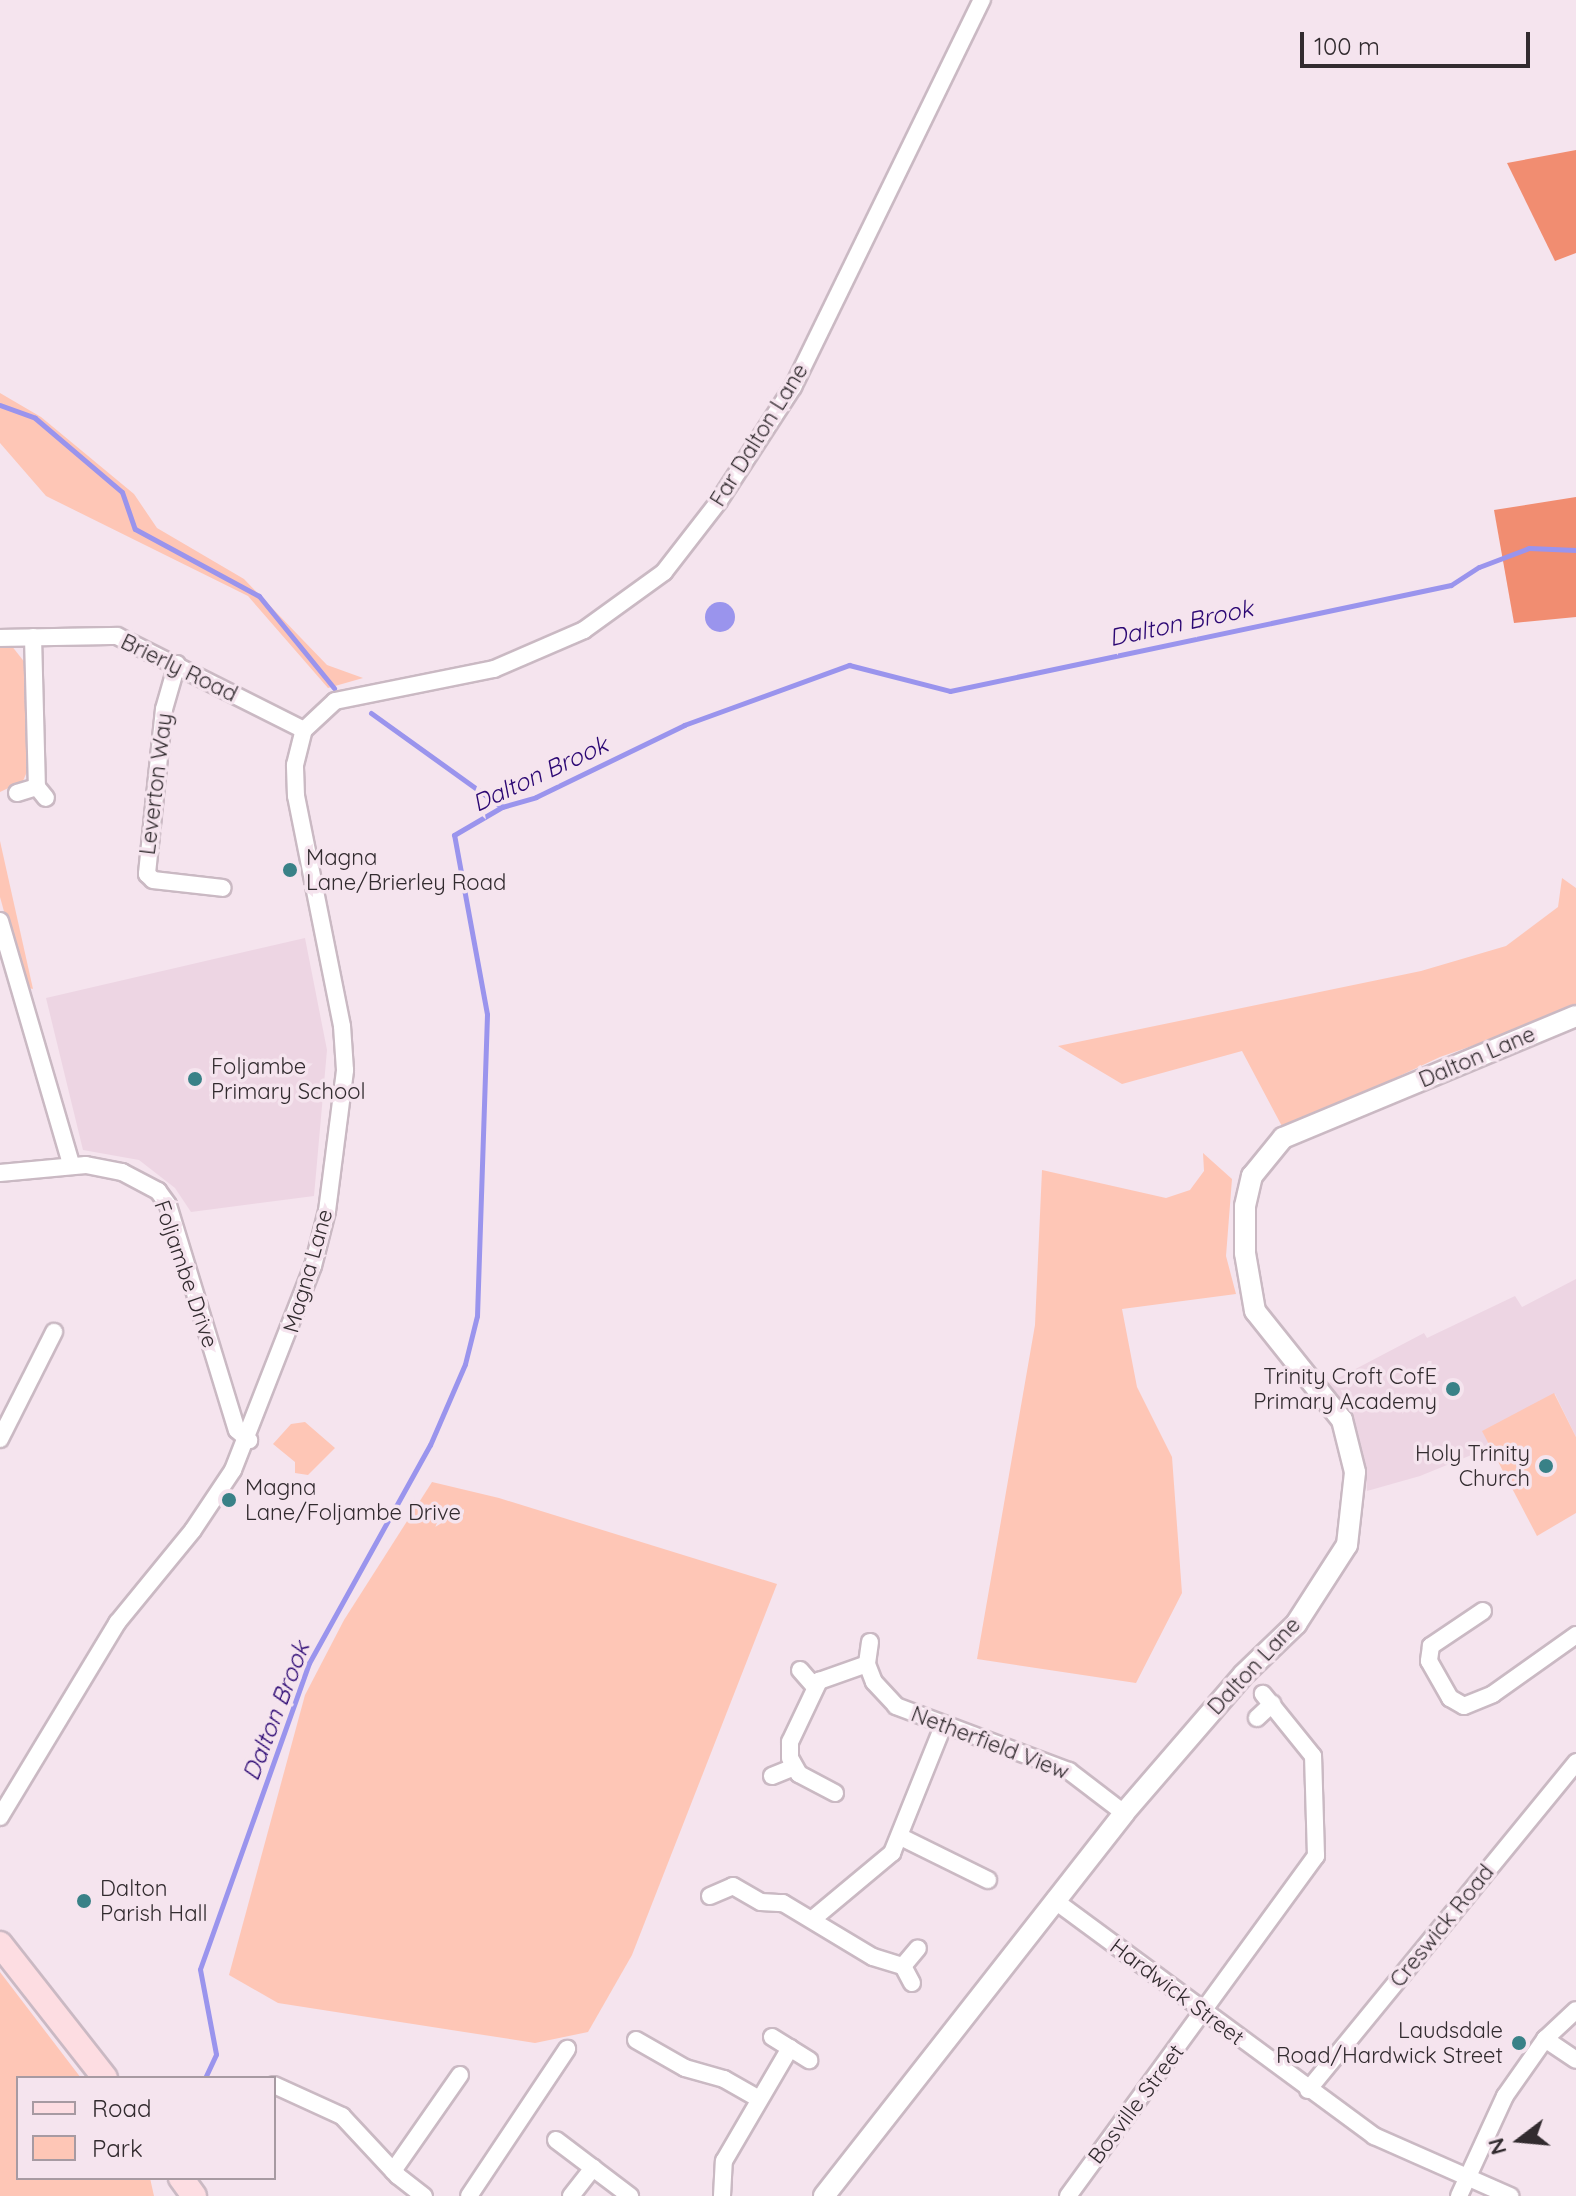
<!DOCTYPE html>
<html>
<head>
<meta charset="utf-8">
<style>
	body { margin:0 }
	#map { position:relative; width:1576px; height:2196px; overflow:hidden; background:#f5e4ee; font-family:Quicksand,sans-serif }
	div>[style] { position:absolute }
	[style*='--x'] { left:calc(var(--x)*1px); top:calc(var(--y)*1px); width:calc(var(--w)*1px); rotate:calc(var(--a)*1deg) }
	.built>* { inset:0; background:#edd5e3 }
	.green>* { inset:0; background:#fec6b6 }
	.forest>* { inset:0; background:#f18d71 }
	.water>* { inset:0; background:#9a94ed }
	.round { border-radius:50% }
	.stream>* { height:5px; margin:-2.5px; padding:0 2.5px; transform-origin:2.5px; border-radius:2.5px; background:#9a94ed }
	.roads { filter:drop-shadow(2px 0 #cab9c3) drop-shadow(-2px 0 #cab9c3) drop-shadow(0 2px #cab9c3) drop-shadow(0 -2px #cab9c3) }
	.minor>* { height:16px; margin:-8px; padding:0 8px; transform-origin:8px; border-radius:8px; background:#fff }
	.tertiary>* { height:20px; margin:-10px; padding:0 10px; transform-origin:10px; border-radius:10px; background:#fff }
	.primary>* { height:24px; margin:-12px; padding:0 12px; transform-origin:12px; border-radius:12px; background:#fddde2 }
	.dots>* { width:22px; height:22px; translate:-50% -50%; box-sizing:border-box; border:4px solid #f5e4ee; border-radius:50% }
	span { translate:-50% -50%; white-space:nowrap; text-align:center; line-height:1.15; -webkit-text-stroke:7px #f5e4ee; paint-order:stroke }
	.street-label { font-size:22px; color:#322b2f }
	.poi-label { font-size:22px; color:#322b2f }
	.left { translate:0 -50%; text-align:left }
	.right { translate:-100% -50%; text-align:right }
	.water-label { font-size:24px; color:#2b0773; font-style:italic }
	.legend { position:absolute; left:16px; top:2076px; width:260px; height:104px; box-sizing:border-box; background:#f5e4ee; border:2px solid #a79aa2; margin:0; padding:10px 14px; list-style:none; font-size:24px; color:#322b2f }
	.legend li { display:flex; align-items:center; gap:16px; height:40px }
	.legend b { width:40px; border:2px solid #a79aa2 }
	.north { position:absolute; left:1480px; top:2100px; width:80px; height:80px; -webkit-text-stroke:6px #f5e4ee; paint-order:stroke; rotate:254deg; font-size:22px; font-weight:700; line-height:32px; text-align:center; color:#322b2f }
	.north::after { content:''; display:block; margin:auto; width:28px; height:36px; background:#322b2f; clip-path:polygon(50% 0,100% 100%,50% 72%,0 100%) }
	.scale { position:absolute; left:1300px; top:32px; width:230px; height:36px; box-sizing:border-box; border:4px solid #322b2f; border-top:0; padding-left:10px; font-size:24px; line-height:28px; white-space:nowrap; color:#322b2f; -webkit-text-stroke:6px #f5e4ee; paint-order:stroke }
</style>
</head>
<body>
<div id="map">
	<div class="built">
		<i style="clip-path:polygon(305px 938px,327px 1050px,314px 1196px,191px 1212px,175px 1188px,139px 1160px,83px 1150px,46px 998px)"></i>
		<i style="clip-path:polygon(1576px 1279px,1576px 1437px,1555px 1394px,1483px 1431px,1491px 1447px,1420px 1476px,1367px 1491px,1365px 1466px,1349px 1414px,1327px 1384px,1424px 1333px,1427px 1338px,1515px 1296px,1522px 1307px)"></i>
	</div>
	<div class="green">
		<i style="clip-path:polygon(0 393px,41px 417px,134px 494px,157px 528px,244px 579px,327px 665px,363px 678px,328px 688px,248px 596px,46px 496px,0 443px)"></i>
		<i style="clip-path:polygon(0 644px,11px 645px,26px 664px,29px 767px,23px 781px,0 792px)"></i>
		<i style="clip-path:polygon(0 841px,33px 989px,25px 987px,0 897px)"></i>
		<i style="clip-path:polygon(1562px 878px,1576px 888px,1576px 1010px,1440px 1057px,1284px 1130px,1242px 1051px,1122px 1084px,1058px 1046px,1421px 971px,1506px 946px,1558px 907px)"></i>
		<i style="clip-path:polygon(1203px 1153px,1232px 1179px,1226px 1256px,1236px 1294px,1122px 1309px,1137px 1387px,1172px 1457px,1182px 1593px,1136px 1683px,977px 1659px,1035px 1325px,1042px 1170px,1166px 1198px,1190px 1190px,1204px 1171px)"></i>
		<i style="clip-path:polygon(1554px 1393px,1576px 1437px,1576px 1513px,1537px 1536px,1482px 1431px)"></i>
		<i style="clip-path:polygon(305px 1422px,335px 1448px,308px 1475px,295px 1473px,295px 1462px,273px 1444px,291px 1424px)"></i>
		<i style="clip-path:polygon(432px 1482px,499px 1498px,777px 1584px,632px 1955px,588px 2032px,535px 2043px,278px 2003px,229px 1975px,305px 1695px,344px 1620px)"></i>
		<i style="clip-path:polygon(0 1972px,81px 2078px,18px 2078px,18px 2178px,150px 2178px,154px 2196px,0 2196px)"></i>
	</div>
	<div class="forest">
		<i style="clip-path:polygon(1576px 150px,1576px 253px,1555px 261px,1507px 163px)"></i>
		<i style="clip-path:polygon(1576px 497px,1576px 617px,1514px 623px,1494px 510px)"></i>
	</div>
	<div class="water">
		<i class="round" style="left:705px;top:602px;width:30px;height:30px"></i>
	</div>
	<div class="stream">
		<i style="--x:0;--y:405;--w:37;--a:20"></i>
		<i style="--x:35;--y:418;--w:114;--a:40.4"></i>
		<i style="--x:122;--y:492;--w:39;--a:71"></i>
		<i style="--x:135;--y:529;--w:141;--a:28.4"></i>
		<i style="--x:259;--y:596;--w:119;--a:50.8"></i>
		<i style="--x:371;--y:713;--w:161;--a:35.7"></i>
		<i style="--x:205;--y:2078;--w:26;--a:-65"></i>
		<i style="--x:216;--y:2054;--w:86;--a:-100.7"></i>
		<i style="--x:200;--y:1969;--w:325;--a:-70.4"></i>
		<i style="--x:309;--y:1663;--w:249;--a:-61"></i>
		<i style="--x:430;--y:1445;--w:88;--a:-66.6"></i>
		<i style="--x:465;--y:1364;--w:49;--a:-76"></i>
		<i style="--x:477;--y:1316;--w:302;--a:-88.1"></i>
		<i style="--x:487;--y:1014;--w:182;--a:-100.4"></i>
		<i style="--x:454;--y:835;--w:56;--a:-30.3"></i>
		<i style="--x:502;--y:807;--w:35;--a:-16"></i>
		<i style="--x:536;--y:797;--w:165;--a:-25.9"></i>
		<i style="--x:684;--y:725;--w:176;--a:-20"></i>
		<i style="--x:849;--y:665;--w:104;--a:14.4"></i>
		<i style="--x:950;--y:691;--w:512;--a:-11.95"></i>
		<i style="--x:1451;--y:585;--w:33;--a:-33"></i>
		<i style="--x:1479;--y:567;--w:53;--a:-20.8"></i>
		<i style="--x:1529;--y:548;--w:47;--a:2.4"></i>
	</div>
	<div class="roads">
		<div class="minor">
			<i style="--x:33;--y:637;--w:150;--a:88.5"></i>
			<i style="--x:0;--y:638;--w:117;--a:-1"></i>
			<i style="--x:117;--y:636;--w:209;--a:26.7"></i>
			<i style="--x:177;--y:664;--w:47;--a:106.1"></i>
			<i style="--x:164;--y:709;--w:166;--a:95.9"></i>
			<i style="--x:147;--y:874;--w:8;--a:45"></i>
			<i style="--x:153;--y:880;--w:70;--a:6.5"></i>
			<i style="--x:17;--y:793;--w:21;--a:-17"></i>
			<i style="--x:37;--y:787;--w:14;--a:51"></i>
			<i style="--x:0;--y:921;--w:253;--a:73.7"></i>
			<i style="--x:0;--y:1173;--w:86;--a:-5.3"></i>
			<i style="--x:86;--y:1165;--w:37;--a:11"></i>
			<i style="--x:122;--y:1172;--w:41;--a:27.8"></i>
			<i style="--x:158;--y:1191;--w:17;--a:54"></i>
			<i style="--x:168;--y:1205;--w:235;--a:73"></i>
			<i style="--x:237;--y:1430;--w:16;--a:40"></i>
			<i style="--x:0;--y:1439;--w:120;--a:-63.2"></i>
			<i style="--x:1483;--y:1611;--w:63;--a:146.1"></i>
			<i style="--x:1431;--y:1646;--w:15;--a:98"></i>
			<i style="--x:1429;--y:1661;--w:43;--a:60.4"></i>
			<i style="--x:1450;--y:1698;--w:16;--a:30"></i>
			<i style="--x:1464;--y:1706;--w:31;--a:-22"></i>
			<i style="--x:1493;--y:1694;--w:102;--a:-35.4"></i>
			<i style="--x:870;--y:1642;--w:22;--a:98"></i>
			<i style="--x:867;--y:1664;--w:19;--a:69"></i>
			<i style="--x:874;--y:1682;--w:33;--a:47"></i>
			<i style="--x:896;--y:1706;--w:185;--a:20.6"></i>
			<i style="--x:1069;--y:1771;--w:69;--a:37.4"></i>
			<i style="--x:800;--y:1670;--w:23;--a:49"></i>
			<i style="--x:1257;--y:1718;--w:21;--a:-43"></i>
			<i style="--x:772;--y:1776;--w:24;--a:-22"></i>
			<i style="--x:835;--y:1793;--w:41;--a:-152.2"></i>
			<i style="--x:799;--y:1774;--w:18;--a:-119"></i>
			<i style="--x:790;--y:1758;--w:16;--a:-90"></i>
			<i style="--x:790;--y:1742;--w:68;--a:-64.6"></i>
			<i style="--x:819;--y:1681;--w:51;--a:-19.5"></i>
			<i style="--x:0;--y:1817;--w:227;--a:-58.9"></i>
			<i style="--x:117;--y:1623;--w:120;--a:-50.7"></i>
			<i style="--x:193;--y:1530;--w:72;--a:-56.3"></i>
			<i style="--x:233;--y:1470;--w:219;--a:-68.6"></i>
			<i style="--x:313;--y:1266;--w:57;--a:-75.7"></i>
			<i style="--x:327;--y:1211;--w:142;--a:-82.7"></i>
			<i style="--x:345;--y:1070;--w:44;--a:-93.9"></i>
			<i style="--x:342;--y:1026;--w:235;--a:-101.3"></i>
			<i style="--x:296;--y:796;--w:31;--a:-92"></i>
			<i style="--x:295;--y:765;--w:36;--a:-76"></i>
			<i style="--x:304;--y:730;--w:42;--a:-43.1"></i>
			<i style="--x:335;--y:701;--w:162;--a:-11.4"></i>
			<i style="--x:494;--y:669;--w:98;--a:-23.4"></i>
			<i style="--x:584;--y:630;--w:99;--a:-35.9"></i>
			<i style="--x:664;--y:572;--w:90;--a:-52.2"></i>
			<i style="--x:719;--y:501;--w:136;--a:-57"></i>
			<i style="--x:793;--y:387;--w:431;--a:-64"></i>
			<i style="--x:901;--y:1837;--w:97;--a:26.3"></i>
			<i style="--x:710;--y:1896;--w:25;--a:-23"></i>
			<i style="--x:733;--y:1886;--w:32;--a:30"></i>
			<i style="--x:761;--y:1902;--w:22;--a:3"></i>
			<i style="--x:783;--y:1903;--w:105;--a:31"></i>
			<i style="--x:873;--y:1957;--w:31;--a:17"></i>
			<i style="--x:1054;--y:1900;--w:398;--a:36.4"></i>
			<i style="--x:1374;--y:2136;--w:149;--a:23.8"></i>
			<i style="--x:814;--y:1918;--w:102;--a:-39.8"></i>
			<i style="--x:892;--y:1853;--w:137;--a:-68.1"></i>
			<i style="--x:912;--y:1983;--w:19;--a:-118"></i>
			<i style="--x:903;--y:1966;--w:23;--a:-50"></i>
			<i style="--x:772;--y:2037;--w:44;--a:31.9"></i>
			<i style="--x:1545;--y:2039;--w:37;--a:34"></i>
			<i style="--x:636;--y:2040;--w:56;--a:29.7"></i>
			<i style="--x:685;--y:2068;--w:41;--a:15.8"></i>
			<i style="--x:724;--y:2079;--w:40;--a:29.7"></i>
			<i style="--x:274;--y:2085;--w:75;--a:24.5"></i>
			<i style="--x:342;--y:2116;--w:82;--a:47"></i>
			<i style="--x:398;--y:2176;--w:33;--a:38"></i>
			<i style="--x:1308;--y:2090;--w:424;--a:-50.7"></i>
			<i style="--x:556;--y:2140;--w:93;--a:37.1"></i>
			<i style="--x:393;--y:2171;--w:117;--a:-55.1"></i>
			<i style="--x:469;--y:2196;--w:177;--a:-56.3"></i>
			<i style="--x:571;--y:2196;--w:36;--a:-52"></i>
			<i style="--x:722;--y:2196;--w:35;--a:-87"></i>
			<i style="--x:724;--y:2161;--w:131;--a:-59.7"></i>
			<i style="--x:1068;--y:2196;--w:421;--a:-53.9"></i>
			<i style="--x:1316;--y:1856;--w:100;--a:-91.7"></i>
			<i style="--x:1313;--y:1756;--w:80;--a:-128.9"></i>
			<i style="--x:1459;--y:2196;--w:110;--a:-65.3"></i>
			<i style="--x:1505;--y:2096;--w:70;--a:-54.9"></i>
			<i style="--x:1545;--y:2039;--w:42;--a:-43.1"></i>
		</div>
		<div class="tertiary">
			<i style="--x:824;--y:2196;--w:487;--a:-51.9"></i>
			<i style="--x:1124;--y:1813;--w:182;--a:-49.2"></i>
			<i style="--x:1243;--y:1675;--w:74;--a:-43.9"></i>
			<i style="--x:1296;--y:1624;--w:94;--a:-57.2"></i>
			<i style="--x:1347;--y:1545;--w:73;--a:-83.7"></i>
			<i style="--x:1355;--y:1472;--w:54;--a:-104"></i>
			<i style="--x:1342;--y:1420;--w:139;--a:-128.6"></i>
			<i style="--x:1255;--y:1311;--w:59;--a:-99.8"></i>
			<i style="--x:1245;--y:1253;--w:47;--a:-90"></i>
			<i style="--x:1245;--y:1206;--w:31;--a:-77"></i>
			<i style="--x:1252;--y:1176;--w:49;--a:-50.8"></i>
			<i style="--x:1283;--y:1138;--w:317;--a:-22.6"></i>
		</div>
		<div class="primary">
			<i style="--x:0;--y:1944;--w:170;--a:51.9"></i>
			<i style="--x:181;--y:2178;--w:22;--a:54"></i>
		</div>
	</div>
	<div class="dots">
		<i style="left:290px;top:870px;background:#398187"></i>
		<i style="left:195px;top:1079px;background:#398187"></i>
		<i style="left:1453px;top:1389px;background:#398187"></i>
		<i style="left:1546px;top:1466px;background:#398187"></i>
		<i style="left:229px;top:1500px;background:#398187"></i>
		<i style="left:84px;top:1901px;background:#398187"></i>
		<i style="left:1519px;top:2043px;background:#398187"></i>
	</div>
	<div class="street-label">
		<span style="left:759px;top:435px;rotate:-58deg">Far Dalton Lane</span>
		<span style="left:179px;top:668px;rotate:26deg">Brierly Road</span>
		<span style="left:156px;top:784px;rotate:-83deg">Leverton Way</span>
		<span style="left:1477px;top:1057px;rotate:-23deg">Dalton Lane</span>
		<span style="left:308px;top:1271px;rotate:-74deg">Magna Lane</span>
		<span style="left:186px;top:1274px;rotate:71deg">Foljambe Drive</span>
		<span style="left:1254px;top:1666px;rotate:-47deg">Dalton Lane</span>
		<span style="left:990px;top:1743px;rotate:21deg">Netherfield View</span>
		<span style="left:1442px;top:1926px;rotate:-51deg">Creswick Road</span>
		<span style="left:1177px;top:1992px;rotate:37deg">Hardwick Street</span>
		<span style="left:1136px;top:2104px;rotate:-53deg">Bosville Street</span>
	</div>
	<div class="poi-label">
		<span class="left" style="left:306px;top:870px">Magna<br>Lane/Brierley Road</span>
		<span class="left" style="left:211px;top:1079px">Foljambe<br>Primary School</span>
		<span class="right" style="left:1437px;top:1389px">Trinity Croft CofE<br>Primary Academy</span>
		<span class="right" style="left:1530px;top:1466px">Holy Trinity<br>Church</span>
		<span class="left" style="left:245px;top:1500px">Magna<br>Lane/Foljambe Drive</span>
		<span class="left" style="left:100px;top:1901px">Dalton<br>Parish Hall</span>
		<span class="right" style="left:1503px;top:2043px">Laudsdale<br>Road/Hardwick Street</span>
	</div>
	<div class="water-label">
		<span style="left:1181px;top:623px;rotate:-12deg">Dalton Brook</span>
		<span style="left:540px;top:774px;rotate:-25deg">Dalton Brook</span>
		<span style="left:276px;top:1711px;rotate:-69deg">Dalton Brook</span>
	</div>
	<ul class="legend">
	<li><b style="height:10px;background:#fddde2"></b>Road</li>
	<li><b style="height:22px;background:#fec6b6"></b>Park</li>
	</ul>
	<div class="north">N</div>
	<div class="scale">100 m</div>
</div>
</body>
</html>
